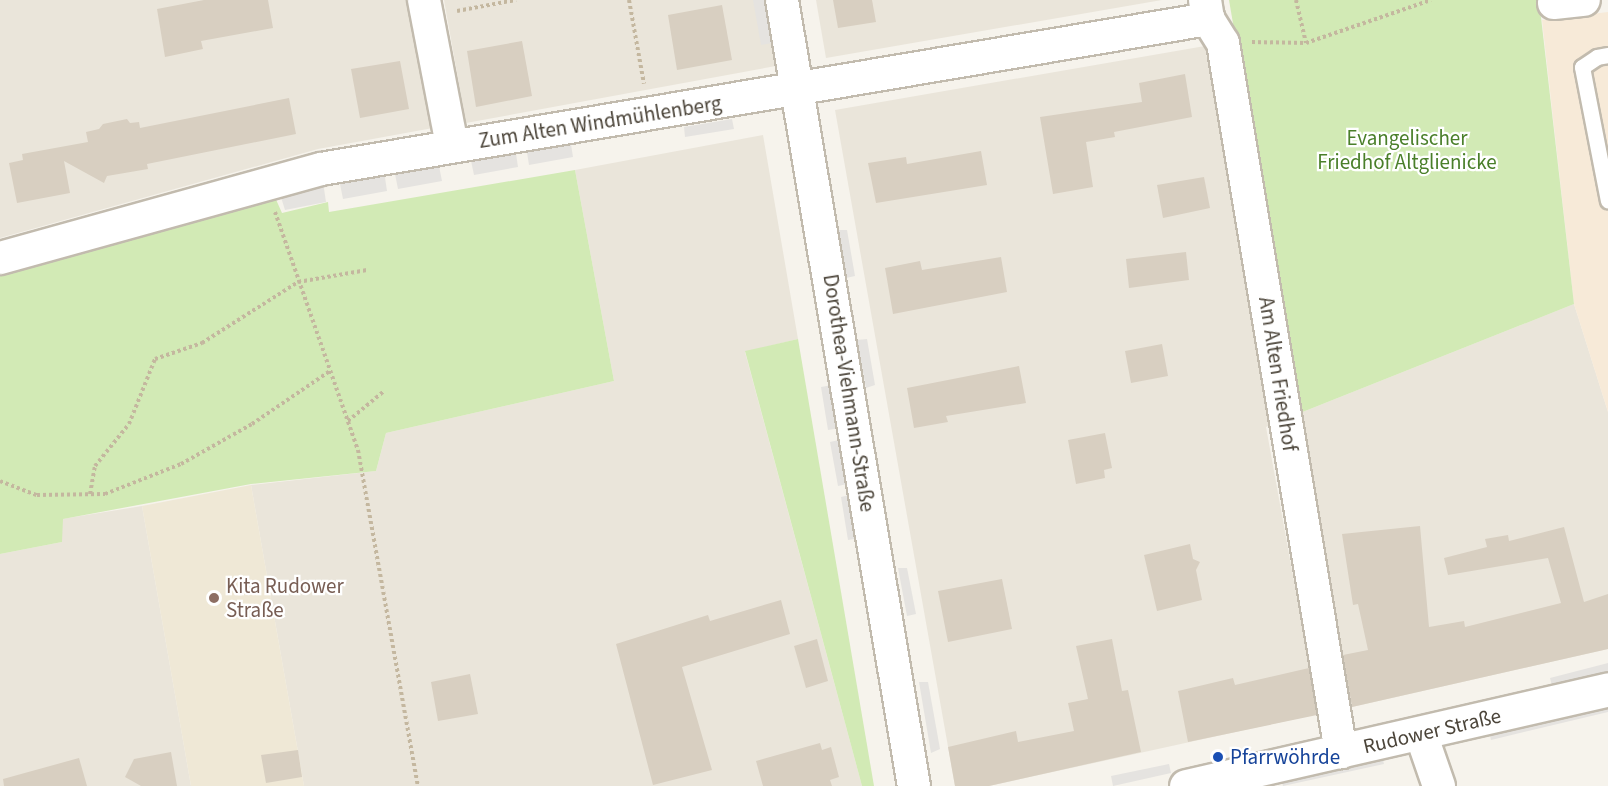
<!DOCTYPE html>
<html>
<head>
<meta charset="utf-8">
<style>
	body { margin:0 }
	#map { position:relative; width:1608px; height:786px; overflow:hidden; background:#f6f3ec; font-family:"Source Sans 3",sans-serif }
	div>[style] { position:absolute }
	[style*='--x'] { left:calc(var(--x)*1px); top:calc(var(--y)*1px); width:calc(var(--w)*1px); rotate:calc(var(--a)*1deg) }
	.residential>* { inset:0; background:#eae5da }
	.commercial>* { inset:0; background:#f7ead8 }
	.education>* { inset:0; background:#efe8d6 }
	.green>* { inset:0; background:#d2eab5 }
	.parking>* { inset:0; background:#e5e3e0 }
	.building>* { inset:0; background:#d8cfc1 }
	.path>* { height:4px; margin-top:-2px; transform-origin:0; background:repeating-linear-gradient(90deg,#c4b79f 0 3px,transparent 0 6px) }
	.roads { filter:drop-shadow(2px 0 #c2bbae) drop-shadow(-2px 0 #c2bbae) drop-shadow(0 2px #c2bbae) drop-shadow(0 -2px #c2bbae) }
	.service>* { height:15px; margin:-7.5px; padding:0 7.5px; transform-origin:7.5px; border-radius:7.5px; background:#fff }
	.minor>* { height:32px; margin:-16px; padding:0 16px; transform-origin:16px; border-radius:16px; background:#fff }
	.tertiary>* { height:33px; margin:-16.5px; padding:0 16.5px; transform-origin:16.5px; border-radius:16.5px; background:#fff }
	.dots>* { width:16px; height:16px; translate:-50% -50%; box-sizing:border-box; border:3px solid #fff; border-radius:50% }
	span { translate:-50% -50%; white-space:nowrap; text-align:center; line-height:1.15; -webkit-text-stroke:4.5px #fff; paint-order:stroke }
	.street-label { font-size:21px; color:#4b4439 }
	.park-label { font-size:21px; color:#4a7f2a }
	.education-label { font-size:21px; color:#785e54 }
	.left { translate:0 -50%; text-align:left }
	.transit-label { font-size:21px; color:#164399 }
</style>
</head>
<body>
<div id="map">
	<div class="residential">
		<i style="clip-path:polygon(0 0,410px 0,433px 128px,318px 149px,0 238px)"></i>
		<i style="clip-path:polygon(444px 0,770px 0,781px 65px,466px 123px)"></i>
		<i style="clip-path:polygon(816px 0,1162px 0,826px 58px)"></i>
		<i style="clip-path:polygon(1205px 46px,1270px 425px,1266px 427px,1318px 714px,989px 786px,955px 786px,835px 110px)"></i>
		<i style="clip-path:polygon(763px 135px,798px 339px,745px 352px,862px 786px,304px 786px,251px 485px,376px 471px,386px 433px,614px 381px,575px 170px)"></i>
		<i style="clip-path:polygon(1574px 304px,1608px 412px,1608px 649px,1352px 707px,1300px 413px)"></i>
		<i style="clip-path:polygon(142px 506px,191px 786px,0 786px,0 554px,62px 542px,62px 519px)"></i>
	</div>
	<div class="commercial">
		<i style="clip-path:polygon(1608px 12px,1608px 412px,1574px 304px,1542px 20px)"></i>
	</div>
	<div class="education">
		<i style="clip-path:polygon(251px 485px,304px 786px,191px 786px,142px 506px)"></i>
	</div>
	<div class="green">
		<i style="clip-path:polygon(1229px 0,1539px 0,1574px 304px,1300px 413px)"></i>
		<i style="clip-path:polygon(575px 170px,614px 381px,386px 433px,376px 471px,251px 484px,63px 519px,62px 542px,0 554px,0 265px,274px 195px,282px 213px,328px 202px,329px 212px)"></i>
		<i style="clip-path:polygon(798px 339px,874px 786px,862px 786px,745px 351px)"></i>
	</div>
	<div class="parking">
		<i style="clip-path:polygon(753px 0,770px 0,778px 42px,761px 45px)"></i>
		<i style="clip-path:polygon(732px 119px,734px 129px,685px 137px,684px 127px)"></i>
		<i style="clip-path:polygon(570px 138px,573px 157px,529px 165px,526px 146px)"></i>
		<i style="clip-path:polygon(515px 147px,518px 167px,474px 175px,470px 156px)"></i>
		<i style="clip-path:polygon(438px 161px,442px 181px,398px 189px,394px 169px)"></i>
		<i style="clip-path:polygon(384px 171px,387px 191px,343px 199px,339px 179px)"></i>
		<i style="clip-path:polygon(323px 182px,326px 202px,285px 210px,279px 191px)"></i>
		<i style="clip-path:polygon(838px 230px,847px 230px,855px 276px,846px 278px)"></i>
		<i style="clip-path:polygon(867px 339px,875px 385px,866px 388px,857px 340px)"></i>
		<i style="clip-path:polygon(838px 384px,846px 427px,828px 430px,821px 387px)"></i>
		<i style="clip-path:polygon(848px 438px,856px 482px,838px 486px,830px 442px)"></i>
		<i style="clip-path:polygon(858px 493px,866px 537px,848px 540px,841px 497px)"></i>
		<i style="clip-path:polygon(898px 568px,907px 568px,916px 614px,907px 616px)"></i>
		<i style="clip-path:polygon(1608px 663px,1608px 672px,1552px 686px,1550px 678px)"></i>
		<i style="clip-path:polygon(919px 682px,928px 682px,940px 749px,931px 753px)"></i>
		<i style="clip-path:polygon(1608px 704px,1608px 712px,1491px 740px,1489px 731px)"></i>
		<i style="clip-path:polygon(1382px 756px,1384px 764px,1283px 786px,1281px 778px)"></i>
		<i style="clip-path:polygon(1169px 764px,1171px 773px,1113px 786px,1111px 776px)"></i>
	</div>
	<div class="building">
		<i style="clip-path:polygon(204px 0,268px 0,273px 28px,201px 41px,203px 49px,165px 57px,157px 9px)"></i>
		<i style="clip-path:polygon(833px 0,872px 0,876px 22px,838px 28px)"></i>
		<i style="clip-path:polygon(722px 5px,732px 60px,677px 70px,668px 15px)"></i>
		<i style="clip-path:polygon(522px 41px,532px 96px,476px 107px,467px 51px)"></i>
		<i style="clip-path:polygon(400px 61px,409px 109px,360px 118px,351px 69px)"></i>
		<i style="clip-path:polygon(1185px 74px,1192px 117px,1114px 132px,1115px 137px,1086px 142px,1093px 187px,1053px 194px,1040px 117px,1142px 102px,1139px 83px)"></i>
		<i style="clip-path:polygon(289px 98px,296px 134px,147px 164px,148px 169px,107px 176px,104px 183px,64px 161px,70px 193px,17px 203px,9px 163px,23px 160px,22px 154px,88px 142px,86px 132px,99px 129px,103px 124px,127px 119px,130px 123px,139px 122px,140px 128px)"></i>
		<i style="clip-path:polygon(981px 151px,987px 185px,876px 203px,868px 163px,906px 157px,907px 164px)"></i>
		<i style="clip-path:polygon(1204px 177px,1210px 208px,1163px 218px,1157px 185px)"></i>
		<i style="clip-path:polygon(1186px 252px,1189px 280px,1129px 288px,1126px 259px)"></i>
		<i style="clip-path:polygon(1001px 257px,1007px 292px,893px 314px,885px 268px,920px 261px,922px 270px)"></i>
		<i style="clip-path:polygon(1162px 344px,1168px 376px,1131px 383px,1125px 351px)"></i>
		<i style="clip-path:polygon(1019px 366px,1026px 403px,946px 416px,948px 422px,914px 428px,907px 388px)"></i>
		<i style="clip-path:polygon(1105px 433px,1112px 468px,1104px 470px,1105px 478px,1076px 484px,1068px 440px)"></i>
		<i style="clip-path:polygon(1420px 526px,1429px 627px,1464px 621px,1465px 627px,1561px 603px,1548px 558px,1448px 575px,1444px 558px,1487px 547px,1485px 539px,1508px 535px,1509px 541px,1564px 527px,1584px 602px,1608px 594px,1608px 649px,1352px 707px,1343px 655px,1368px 650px,1358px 604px,1353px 605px,1342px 534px)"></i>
		<i style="clip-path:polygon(1190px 544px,1193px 559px,1200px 562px,1196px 570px,1202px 600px,1157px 611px,1144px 555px)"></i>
		<i style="clip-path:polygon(1002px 579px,1012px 629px,948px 642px,938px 591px)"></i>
		<i style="clip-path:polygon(781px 600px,790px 634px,682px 667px,712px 770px,653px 785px,616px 644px,708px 615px,710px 621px)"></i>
		<i style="clip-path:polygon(817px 639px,828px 681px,806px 688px,794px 646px)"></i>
		<i style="clip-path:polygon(1112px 639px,1122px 691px,1128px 690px,1141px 752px,989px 786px,955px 786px,948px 747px,1016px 731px,1018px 742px,1074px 731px,1068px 703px,1088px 699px,1076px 646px)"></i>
		<i style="clip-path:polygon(1309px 668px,1317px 715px,1188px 742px,1178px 691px,1233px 678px,1235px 685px)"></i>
		<i style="clip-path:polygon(470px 674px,478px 714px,438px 721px,431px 682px)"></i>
		<i style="clip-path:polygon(820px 743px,822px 750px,831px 747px,839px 777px,830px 780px,832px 786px,763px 786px,756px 761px)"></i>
		<i style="clip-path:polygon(298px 750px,302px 777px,266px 783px,261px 755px)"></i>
		<i style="clip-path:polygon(171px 752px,177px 786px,141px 786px,125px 777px,134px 759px)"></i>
		<i style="clip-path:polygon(79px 758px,87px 786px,4px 786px,3px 779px)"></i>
	</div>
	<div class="path">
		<i style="--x:629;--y:0;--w:85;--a:79.9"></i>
		<i style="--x:1296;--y:0;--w:44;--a:76.9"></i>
		<i style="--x:457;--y:11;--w:60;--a:-10.6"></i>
		<i style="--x:1252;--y:42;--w:54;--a:1.1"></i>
		<i style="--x:1306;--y:43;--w:132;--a:-19"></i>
		<i style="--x:275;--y:212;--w:252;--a:70.8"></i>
		<i style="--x:358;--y:450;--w:341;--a:79.9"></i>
		<i style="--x:348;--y:421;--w:47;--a:-39.8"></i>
		<i style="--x:0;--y:481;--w:40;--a:21"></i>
		<i style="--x:37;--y:495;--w:68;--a:-0.8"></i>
		<i style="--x:105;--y:494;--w:82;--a:-21.5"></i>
		<i style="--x:181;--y:464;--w:81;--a:-29.4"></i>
		<i style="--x:252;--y:424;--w:94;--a:-34.2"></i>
		<i style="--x:90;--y:494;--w:28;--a:-80"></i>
		<i style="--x:95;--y:466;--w:54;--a:-51"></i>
		<i style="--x:129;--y:424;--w:70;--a:-68.2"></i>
		<i style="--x:155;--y:359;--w:50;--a:-18.8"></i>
		<i style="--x:202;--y:343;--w:114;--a:-32.4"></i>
		<i style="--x:298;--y:282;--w:70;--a:-9.9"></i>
	</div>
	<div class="roads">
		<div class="service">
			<i style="--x:1608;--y:55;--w:11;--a:170"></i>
			<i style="--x:1597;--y:57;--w:18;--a:146"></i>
			<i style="--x:1582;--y:67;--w:136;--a:79"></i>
		</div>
		<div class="minor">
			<i style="--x:424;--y:0;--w:149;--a:79.1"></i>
			<i style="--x:782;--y:0;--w:797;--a:80.47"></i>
			<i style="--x:1205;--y:0;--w:19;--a:81"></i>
			<i style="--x:1208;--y:19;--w:28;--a:58"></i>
			<i style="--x:1223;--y:43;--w:719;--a:80.55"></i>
			<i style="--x:1554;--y:3;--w:30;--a:-6"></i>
			<i style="--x:0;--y:258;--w:333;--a:-15.5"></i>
			<i style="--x:321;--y:169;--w:900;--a:-9.6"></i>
			<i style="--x:1421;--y:734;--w:55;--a:70.9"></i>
		</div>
		<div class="tertiary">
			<i style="--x:1186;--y:786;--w:433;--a:-12.9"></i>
		</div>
	</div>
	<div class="dots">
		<i style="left:214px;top:598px;background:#8d6e63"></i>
		<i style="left:1218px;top:757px;background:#1a4fb4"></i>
	</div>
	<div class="street-label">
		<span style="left:600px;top:122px;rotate:-9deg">Zum Alten Windmühlenberg</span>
		<span style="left:1278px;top:374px;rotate:81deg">Am Alten Friedhof</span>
		<span style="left:849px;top:393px;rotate:81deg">Dorothea-Viehmann-Straße</span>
		<span style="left:1432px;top:731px;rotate:-13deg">Rudower Straße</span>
	</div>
	<div class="park-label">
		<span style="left:1407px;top:150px">Evangelischer<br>Friedhof Altglienicke</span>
	</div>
	<div class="education-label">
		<span class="left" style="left:226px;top:598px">Kita Rudower<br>Straße</span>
	</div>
	<div class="transit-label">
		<span class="left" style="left:1230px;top:757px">Pfarrwöhrde</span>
	</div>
</div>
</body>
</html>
